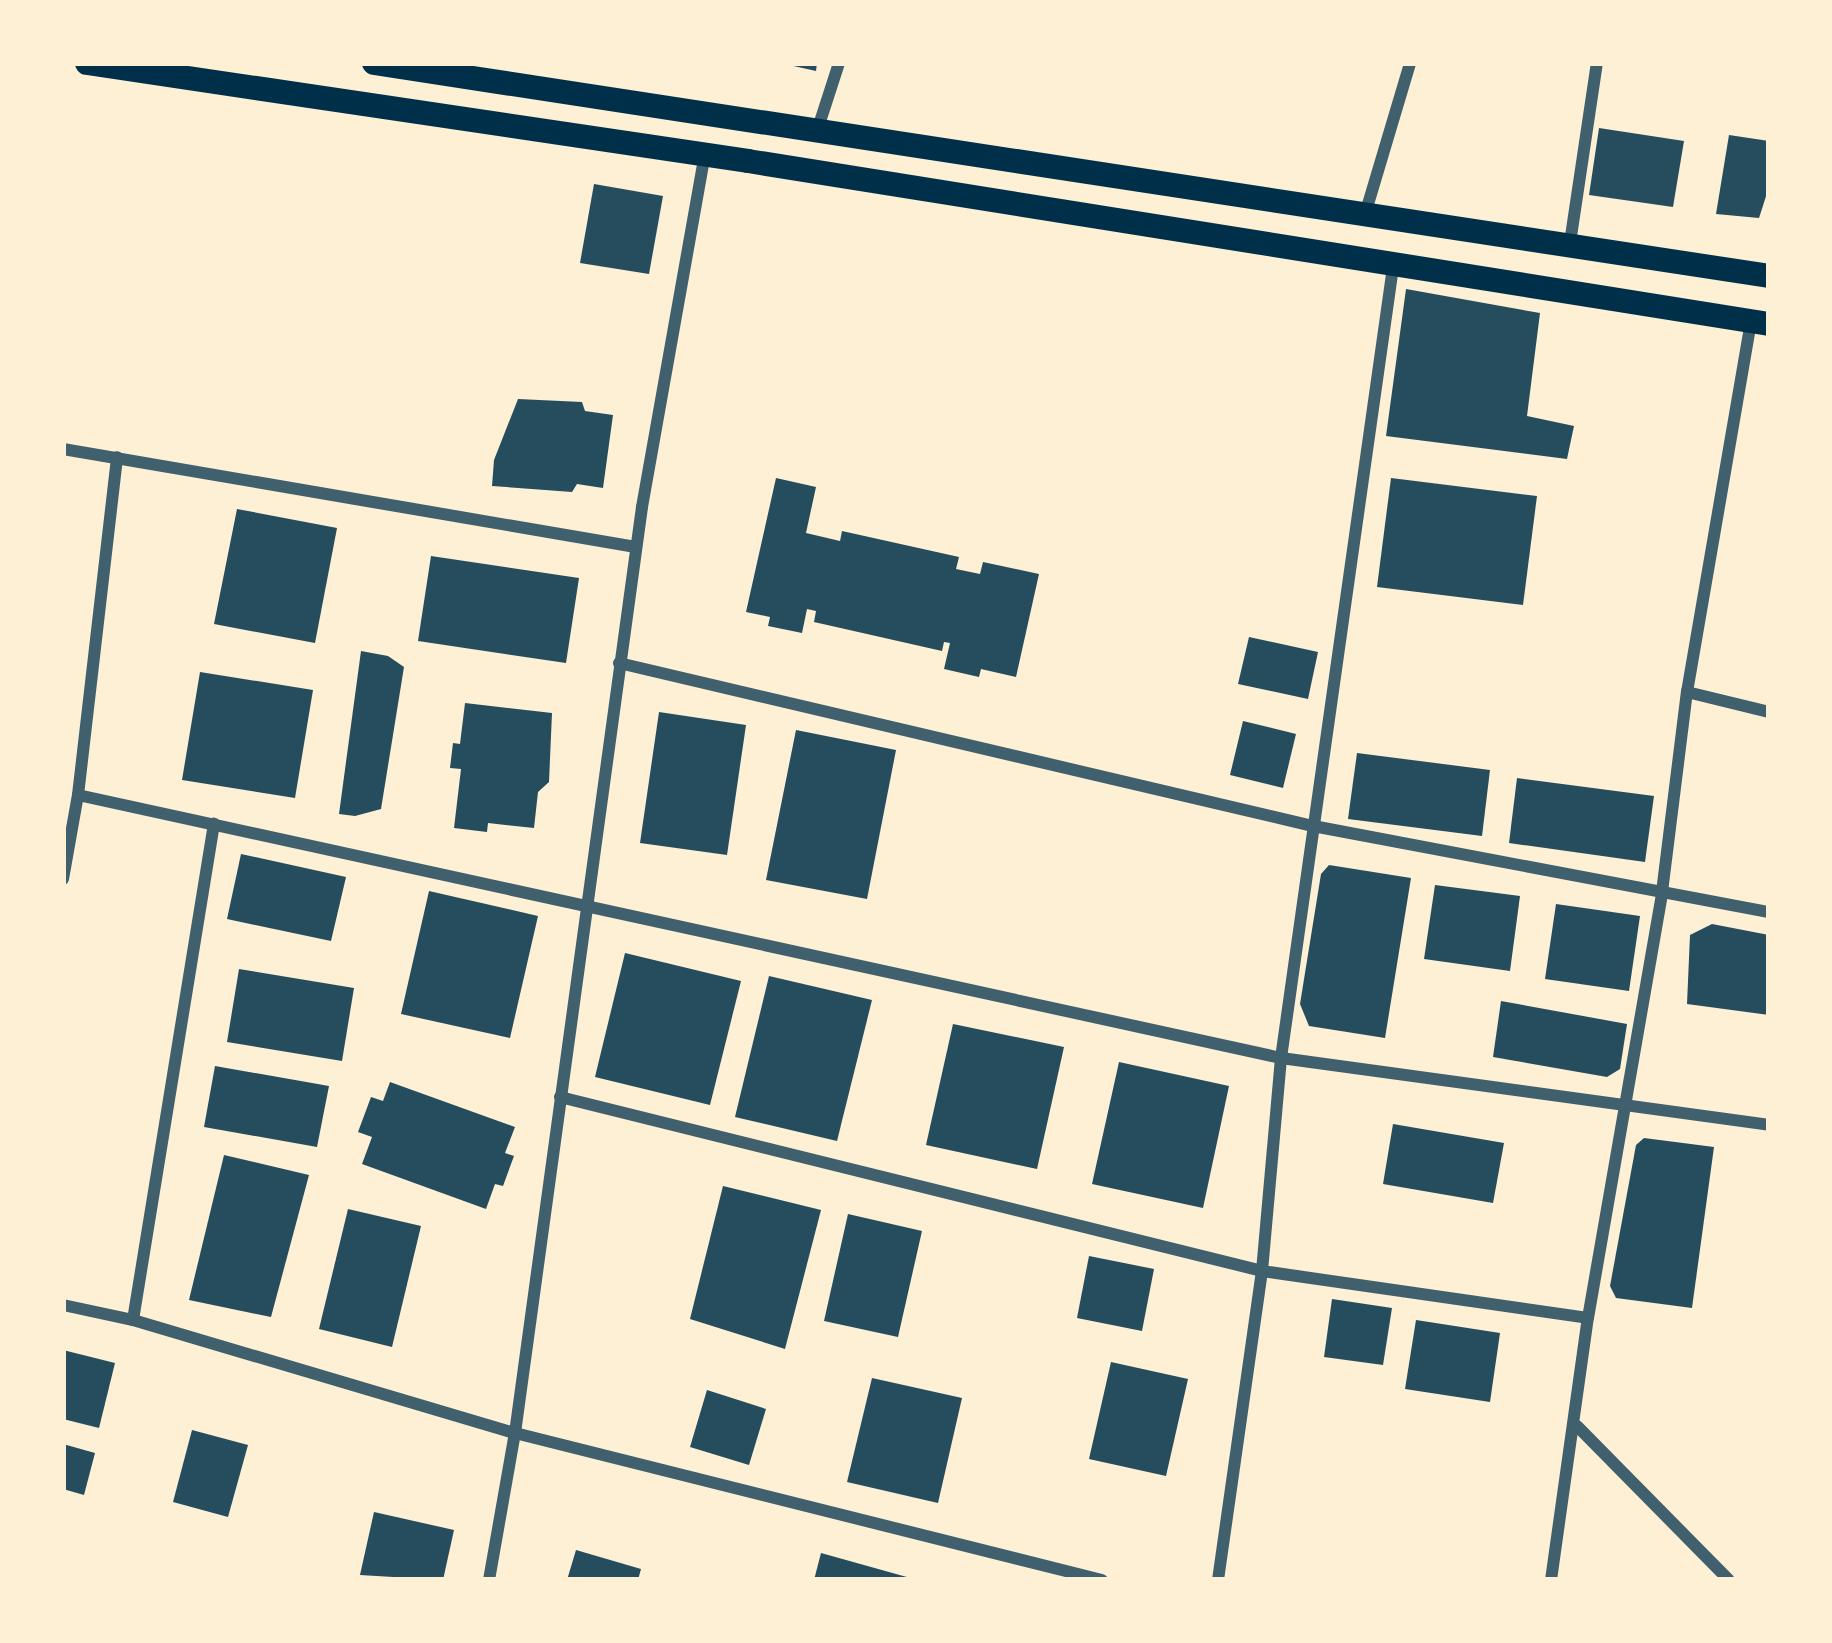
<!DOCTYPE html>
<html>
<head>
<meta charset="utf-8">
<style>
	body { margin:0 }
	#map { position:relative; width:1832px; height:1643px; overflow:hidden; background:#fdf0d5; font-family:"PT Serif",serif }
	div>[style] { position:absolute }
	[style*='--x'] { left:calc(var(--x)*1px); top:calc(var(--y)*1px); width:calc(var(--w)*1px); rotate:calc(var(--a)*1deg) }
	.building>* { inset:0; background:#264d5e }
	.minor>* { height:12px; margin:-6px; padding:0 6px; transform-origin:6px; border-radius:6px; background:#3f606c }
	.primary>* { height:24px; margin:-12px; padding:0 12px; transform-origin:12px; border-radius:12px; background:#003049 }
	span { translate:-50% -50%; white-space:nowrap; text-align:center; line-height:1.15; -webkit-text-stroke:12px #fdf0d5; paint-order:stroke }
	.frame { position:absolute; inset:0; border:66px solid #fdf0d5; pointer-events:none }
</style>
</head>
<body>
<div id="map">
	<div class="building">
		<i style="clip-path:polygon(780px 63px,817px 63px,816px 71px)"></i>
		<i style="clip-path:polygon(1599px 128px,1684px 141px,1673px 207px,1589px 195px)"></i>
		<i style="clip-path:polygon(1729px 135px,1769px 141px,1769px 187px,1759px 218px,1716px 214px)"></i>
		<i style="clip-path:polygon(594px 184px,663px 196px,649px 274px,580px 263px)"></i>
		<i style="clip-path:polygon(1406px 289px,1540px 313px,1527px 416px,1574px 426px,1567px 459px,1386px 436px)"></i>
		<i style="clip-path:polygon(518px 399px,582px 402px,585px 411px,613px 415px,603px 488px,577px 484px,572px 492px,492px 486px,494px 460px)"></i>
		<i style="clip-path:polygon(776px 478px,816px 487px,806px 533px,840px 541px,842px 531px,959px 557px,956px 569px,980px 574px,983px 562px,1039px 574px,1016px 677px,981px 669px,979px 677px,944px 669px,950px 643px,944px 642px,942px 651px,814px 622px,816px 611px,807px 609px,802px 633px,768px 626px,770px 617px,746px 612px)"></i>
		<i style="clip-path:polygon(1391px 478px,1537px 496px,1523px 605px,1377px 587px)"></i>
		<i style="clip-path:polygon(237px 509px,337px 528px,315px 643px,214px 624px)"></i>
		<i style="clip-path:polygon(431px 556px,579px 578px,566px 663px,418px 641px)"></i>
		<i style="clip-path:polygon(1249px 637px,1318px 652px,1308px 699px,1238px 684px)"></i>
		<i style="clip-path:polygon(361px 651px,388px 656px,404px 667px,381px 809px,355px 816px,339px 814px)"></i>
		<i style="clip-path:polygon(200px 672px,313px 690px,295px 798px,182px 780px)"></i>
		<i style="clip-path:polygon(465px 703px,552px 713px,549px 782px,538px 792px,534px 828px,488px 823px,487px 832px,454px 828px,461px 769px,450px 768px,453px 743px,460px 744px)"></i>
		<i style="clip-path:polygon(659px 712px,746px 725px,727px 855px,640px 843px)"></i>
		<i style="clip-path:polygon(1243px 721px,1296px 734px,1283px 788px,1230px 775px)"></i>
		<i style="clip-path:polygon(796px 730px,896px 750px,867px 899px,766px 880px)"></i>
		<i style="clip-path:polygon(1357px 753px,1490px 770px,1482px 836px,1348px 819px)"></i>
		<i style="clip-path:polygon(1517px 778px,1654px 796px,1645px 862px,1509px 843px)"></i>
		<i style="clip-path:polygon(241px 854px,346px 877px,331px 941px,227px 919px)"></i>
		<i style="clip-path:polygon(1329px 865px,1411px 878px,1385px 1038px,1309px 1026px,1300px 1004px,1321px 874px)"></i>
		<i style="clip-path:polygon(1435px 885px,1520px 896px,1510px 971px,1424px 959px)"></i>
		<i style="clip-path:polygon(429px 891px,538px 916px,510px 1038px,401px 1014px)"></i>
		<i style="clip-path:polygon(1556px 904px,1640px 916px,1629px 991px,1545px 979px)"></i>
		<i style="clip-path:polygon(1712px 924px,1769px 935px,1769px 1015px,1687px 1004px,1690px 935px)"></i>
		<i style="clip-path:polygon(625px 953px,741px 981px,710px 1105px,595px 1077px)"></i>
		<i style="clip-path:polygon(239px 969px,354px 988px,342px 1061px,227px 1042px)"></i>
		<i style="clip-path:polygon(769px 976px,872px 1000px,837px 1141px,735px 1117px)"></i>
		<i style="clip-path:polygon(1501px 1001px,1627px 1024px,1620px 1069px,1607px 1077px,1493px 1057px)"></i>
		<i style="clip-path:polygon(953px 1024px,1064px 1047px,1037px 1169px,926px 1145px)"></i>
		<i style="clip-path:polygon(1119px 1062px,1229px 1086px,1203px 1208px,1092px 1184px)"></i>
		<i style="clip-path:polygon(215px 1066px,329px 1086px,317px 1147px,204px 1127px)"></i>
		<i style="clip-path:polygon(390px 1082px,515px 1127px,505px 1153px,514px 1156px,503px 1186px,495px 1184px,486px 1209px,362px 1164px,372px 1137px,358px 1132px,371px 1097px,383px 1101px)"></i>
		<i style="clip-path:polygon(1393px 1124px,1504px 1143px,1493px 1203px,1383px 1184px)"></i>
		<i style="clip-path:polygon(1644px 1138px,1714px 1147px,1692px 1308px,1616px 1298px,1610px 1286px,1636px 1145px)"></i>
		<i style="clip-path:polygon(224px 1155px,309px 1175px,271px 1317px,189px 1300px)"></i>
		<i style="clip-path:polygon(723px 1186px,821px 1210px,785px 1349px,690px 1319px)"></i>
		<i style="clip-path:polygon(348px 1209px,421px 1226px,392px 1347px,319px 1329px)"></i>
		<i style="clip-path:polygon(848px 1214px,922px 1231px,898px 1337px,824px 1321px)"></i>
		<i style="clip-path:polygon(1089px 1256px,1154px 1269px,1142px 1331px,1077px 1318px)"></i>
		<i style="clip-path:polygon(1332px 1299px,1392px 1308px,1383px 1365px,1324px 1357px)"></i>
		<i style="clip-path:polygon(1416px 1320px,1500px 1333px,1490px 1402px,1405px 1389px)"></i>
		<i style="clip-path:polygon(63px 1350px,115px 1363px,99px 1428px,63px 1419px)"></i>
		<i style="clip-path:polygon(1111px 1362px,1188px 1379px,1166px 1476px,1089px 1459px)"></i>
		<i style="clip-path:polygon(872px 1378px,962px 1398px,938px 1503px,847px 1482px)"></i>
		<i style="clip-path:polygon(707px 1390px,766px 1409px,749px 1465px,690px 1447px)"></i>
		<i style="clip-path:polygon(192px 1430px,248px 1445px,228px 1517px,173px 1502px)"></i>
		<i style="clip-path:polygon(63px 1444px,95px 1453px,84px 1495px,63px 1489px)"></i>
		<i style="clip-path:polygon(374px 1512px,454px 1530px,443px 1580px,360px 1575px)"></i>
		<i style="clip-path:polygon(576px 1550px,641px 1569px,638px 1580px,567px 1580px)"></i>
		<i style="clip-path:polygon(821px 1553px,914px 1579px,914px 1580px,814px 1580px)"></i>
	</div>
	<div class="minor">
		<i style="--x:818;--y:128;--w:68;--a:-72.1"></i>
		<i style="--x:1366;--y:211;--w:154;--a:-73.4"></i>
		<i style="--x:1570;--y:243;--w:182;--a:-81.5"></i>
		<i style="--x:63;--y:449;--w:581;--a:9.71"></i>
		<i style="--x:619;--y:663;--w:713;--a:13.22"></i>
		<i style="--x:1313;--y:826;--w:464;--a:10.7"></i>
		<i style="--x:1687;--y:692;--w:84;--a:13.7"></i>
		<i style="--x:78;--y:795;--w:1231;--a:12.33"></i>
		<i style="--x:1281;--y:1058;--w:493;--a:7.8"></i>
		<i style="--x:63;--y:879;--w:85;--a:-79.9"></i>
		<i style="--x:78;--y:795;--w:340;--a:-83.4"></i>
		<i style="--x:560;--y:1097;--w:723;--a:13.92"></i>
		<i style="--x:1262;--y:1271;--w:329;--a:8.2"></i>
		<i style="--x:63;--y:1305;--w:72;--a:12.1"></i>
		<i style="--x:133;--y:1320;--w:398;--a:16.5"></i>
		<i style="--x:515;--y:1433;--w:605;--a:14.06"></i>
		<i style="--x:133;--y:1320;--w:503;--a:-80.73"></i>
		<i style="--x:1577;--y:1426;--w:216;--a:45.4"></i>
		<i style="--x:489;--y:1580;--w:149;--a:-80"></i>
		<i style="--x:515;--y:1433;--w:935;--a:-82.19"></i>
		<i style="--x:642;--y:507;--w:358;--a:-79.9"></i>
		<i style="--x:1218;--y:1580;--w:312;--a:-81.9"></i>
		<i style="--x:1262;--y:1271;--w:214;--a:-84.9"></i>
		<i style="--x:1281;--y:1058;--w:799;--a:-81.94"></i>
		<i style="--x:1551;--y:1580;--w:265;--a:-82"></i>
		<i style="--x:1588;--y:1318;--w:432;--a:-80.1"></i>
		<i style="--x:1662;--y:892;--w:202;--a:-82.9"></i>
		<i style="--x:1687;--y:692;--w:375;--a:-80.2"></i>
	</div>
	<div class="primary">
		<i style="--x:87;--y:63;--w:668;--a:8.43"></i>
		<i style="--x:748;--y:161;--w:1034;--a:9.07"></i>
		<i style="--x:374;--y:63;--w:1411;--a:8.68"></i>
	</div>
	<div class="frame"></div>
</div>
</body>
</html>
